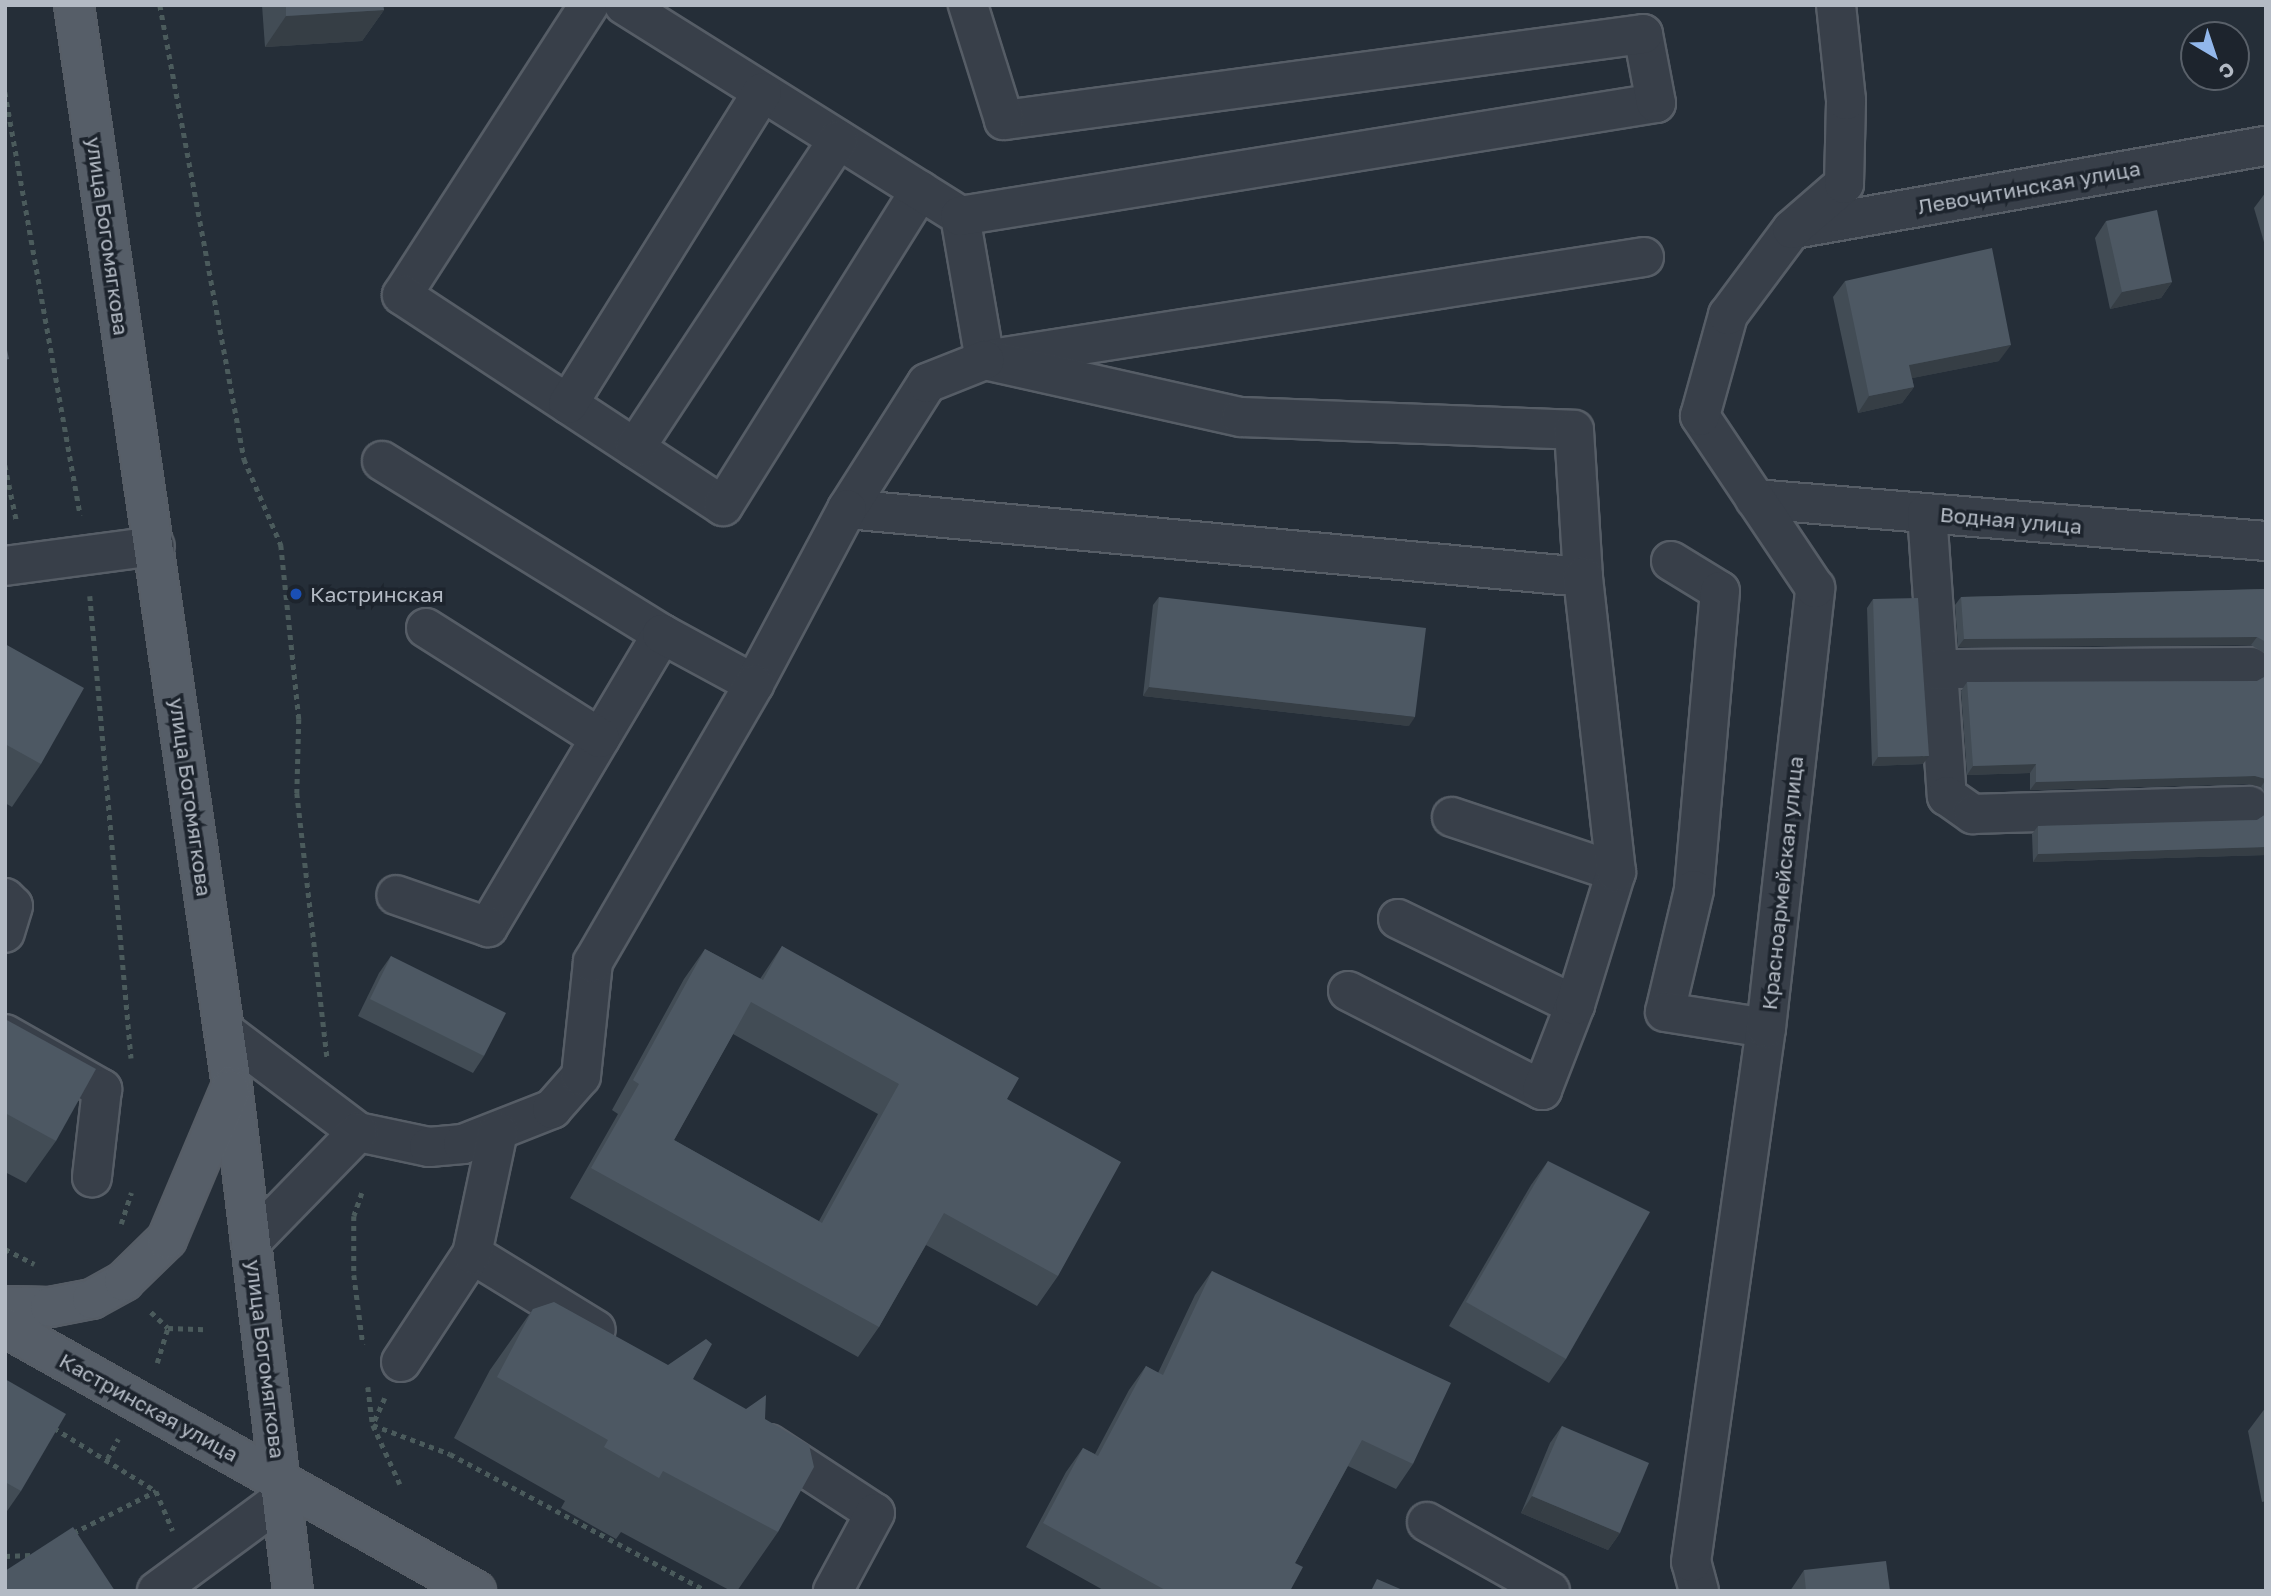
<!DOCTYPE html>
<html>
<head>
<meta charset="utf-8">
<style>
	body { margin:0 }
	#map { position:relative; width:2271px; height:1596px; overflow:hidden; background:#252e38; font-family:"Golos Text",sans-serif }
	div>[style] { position:absolute }
	[style*='--x'] { left:calc(var(--x)*1px); top:calc(var(--y)*1px); width:calc(var(--w)*1px); rotate:calc(var(--a)*1deg) }
	.path>* { height:4.5px; margin-top:-2.25px; transform-origin:0; background:repeating-linear-gradient(90deg,#4b5b5c 0 5px,transparent 0 10px) }
	.roads { filter:drop-shadow(2px 0 #565d66) drop-shadow(-2px 0 #565d66) drop-shadow(0 2px #565d66) drop-shadow(0 -2px #565d66) }
	.minor>* { height:38px; margin:-19px; padding:0 19px; transform-origin:19px; border-radius:19px; background:#383f49 }
	.major>* { height:38px; margin:-19px; padding:0 19px; transform-origin:19px; border-radius:19px; background:#565e68 }
	.wall>* { inset:0; background:#424c55 }
	.shaded-wall>* { inset:0; background:#363e45 }
	.building>* { inset:0; background:#4d5863 }
	.dots>* { width:19px; height:19px; translate:-50% -50%; box-sizing:border-box; border:4px solid #1d242d; border-radius:50% }
	span { translate:-50% -50%; white-space:nowrap; text-align:center; line-height:1.15; -webkit-text-stroke:7px #1d242d; paint-order:stroke }
	.street-label { font-size:21px; color:#b3bac4 }
	.poi-label { font-size:21px; color:#b3bac4 }
	.left { translate:0 -50%; text-align:left }
	.frame { position:absolute; inset:0; border:7px solid #b3bac4; pointer-events:none }
	.north { position:absolute; left:2180px; top:21px; width:70px; height:70px; box-sizing:border-box; background:#1d242d; border:2px solid #596069; border-radius:50%; rotate:141deg; font-size:19px; font-weight:700; line-height:28px; text-align:center; color:#b3bac4 }
	.north::after { content:''; display:block; margin:auto; width:24px; height:32px; background:#92b7eb; clip-path:polygon(50% 0,100% 100%,50% 72%,0 100%) }
</style>
</head>
<body>
<div id="map">
	<div class="path">
		<i style="--x:160;--y:5;--w:462;--a:79.5"></i>
		<i style="--x:244;--y:459;--w:94;--a:66.7"></i>
		<i style="--x:281;--y:545;--w:175;--a:84.1"></i>
		<i style="--x:299;--y:719;--w:74;--a:91.5"></i>
		<i style="--x:297;--y:793;--w:266;--a:83.5"></i>
		<i style="--x:5;--y:92;--w:430;--a:79.9"></i>
		<i style="--x:5;--y:465;--w:59;--a:78.3"></i>
		<i style="--x:90;--y:596;--w:464;--a:84.9"></i>
		<i style="--x:362;--y:1193;--w:24;--a:109"></i>
		<i style="--x:354;--y:1216;--w:59;--a:90"></i>
		<i style="--x:354;--y:1275;--w:70;--a:82.6"></i>
		<i style="--x:121;--y:1224;--w:33;--a:-72"></i>
		<i style="--x:5;--y:1249;--w:33;--a:27"></i>
		<i style="--x:151;--y:1312;--w:23;--a:43"></i>
		<i style="--x:157;--y:1363;--w:37;--a:-73"></i>
		<i style="--x:168;--y:1328;--w:37;--a:2"></i>
		<i style="--x:368;--y:1387;--w:38;--a:83"></i>
		<i style="--x:373;--y:1425;--w:65;--a:65.4"></i>
		<i style="--x:385;--y:1398;--w:30;--a:114"></i>
		<i style="--x:373;--y:1425;--w:82;--a:20.6"></i>
		<i style="--x:450;--y:1454;--w:291;--a:28.1"></i>
		<i style="--x:54;--y:1428;--w:120;--a:31.7"></i>
		<i style="--x:156;--y:1491;--w:43;--a:67"></i>
		<i style="--x:107;--y:1459;--w:23;--a:-61"></i>
		<i style="--x:73;--y:1533;--w:93;--a:-26.8"></i>
		<i style="--x:5;--y:1556;--w:26;--a:-2"></i>
	</div>
	<div class="roads">
		<div class="minor">
			<i style="--x:589;--y:5;--w:345;--a:122.8"></i>
			<i style="--x:402;--y:295;--w:384;--a:33.3"></i>
			<i style="--x:723;--y:506;--w:372;--a:-58"></i>
			<i style="--x:624;--y:5;--w:397;--a:32.1"></i>
			<i style="--x:960;--y:216;--w:146;--a:80.2"></i>
			<i style="--x:985;--y:360;--w:667;--a:-8.88"></i>
			<i style="--x:960;--y:216;--w:705;--a:-9.22"></i>
			<i style="--x:1656;--y:103;--w:70;--a:-100.7"></i>
			<i style="--x:1643;--y:34;--w:645;--a:172.33"></i>
			<i style="--x:1004;--y:120;--w:121;--a:-107.4"></i>
			<i style="--x:1794;--y:229;--w:479;--a:-10"></i>
			<i style="--x:985;--y:360;--w:262;--a:12.6"></i>
			<i style="--x:1241;--y:417;--w:333;--a:2.2"></i>
			<i style="--x:1574;--y:430;--w:147;--a:86.5"></i>
			<i style="--x:1583;--y:577;--w:739;--a:-174.72"></i>
			<i style="--x:847;--y:509;--w:149;--a:-57.6"></i>
			<i style="--x:927;--y:383;--w:62;--a:-21.6"></i>
			<i style="--x:568;--y:404;--w:367;--a:-58.1"></i>
			<i style="--x:635;--y:448;--w:369;--a:-56.6"></i>
			<i style="--x:382;--y:461;--w:329;--a:31.7"></i>
			<i style="--x:662;--y:634;--w:341;--a:120.7"></i>
			<i style="--x:488;--y:927;--w:97;--a:-160.8"></i>
			<i style="--x:1755;--y:499;--w:513;--a:4.7"></i>
			<i style="--x:1927;--y:513;--w:284;--a:86"></i>
			<i style="--x:1947;--y:796;--w:32;--a:35"></i>
			<i style="--x:1973;--y:814;--w:277;--a:-1.7"></i>
			<i style="--x:1671;--y:561;--w:57;--a:31.5"></i>
			<i style="--x:1720;--y:591;--w:300;--a:95"></i>
			<i style="--x:1694;--y:890;--w:125;--a:103.4"></i>
			<i style="--x:1665;--y:1012;--w:102;--a:9"></i>
			<i style="--x:5;--y:566;--w:151;--a:-7.6"></i>
			<i style="--x:426;--y:628;--w:206;--a:32.3"></i>
			<i style="--x:662;--y:634;--w:105;--a:28.5"></i>
			<i style="--x:754;--y:684;--w:198;--a:-62"></i>
			<i style="--x:1937;--y:669;--w:314;--a:-0.4"></i>
			<i style="--x:1452;--y:817;--w:173;--a:18.5"></i>
			<i style="--x:5;--y:898;--w:11;--a:45"></i>
			<i style="--x:13;--y:906;--w:28;--a:107"></i>
			<i style="--x:1398;--y:919;--w:197;--a:25.9"></i>
			<i style="--x:1348;--y:991;--w:218;--a:27"></i>
			<i style="--x:1542;--y:1090;--w:91;--a:-68.8"></i>
			<i style="--x:1575;--y:1005;--w:139;--a:-72.9"></i>
			<i style="--x:1616;--y:872;--w:297;--a:-96.4"></i>
			<i style="--x:224;--y:1031;--w:168;--a:37"></i>
			<i style="--x:358;--y:1132;--w:73;--a:11.9"></i>
			<i style="--x:429;--y:1147;--w:34;--a:-5"></i>
			<i style="--x:463;--y:1144;--w:96;--a:-21.5"></i>
			<i style="--x:552;--y:1109;--w:44;--a:-48.7"></i>
			<i style="--x:581;--y:1076;--w:115;--a:-84"></i>
			<i style="--x:593;--y:962;--w:321;--a:-59.9"></i>
			<i style="--x:5;--y:1034;--w:112;--a:29.6"></i>
			<i style="--x:102;--y:1089;--w:89;--a:96.5"></i>
			<i style="--x:251;--y:1242;--w:153;--a:-45.8"></i>
			<i style="--x:472;--y:1254;--w:145;--a:31.5"></i>
			<i style="--x:401;--y:1362;--w:129;--a:-56.7"></i>
			<i style="--x:472;--y:1254;--w:125;--a:-78"></i>
			<i style="--x:769;--y:1444;--w:126;--a:33.1"></i>
			<i style="--x:875;--y:1513;--w:89;--a:118.3"></i>
			<i style="--x:1427;--y:1522;--w:141;--a:29.3"></i>
			<i style="--x:157;--y:1591;--w:157;--a:-36.4"></i>
			<i style="--x:1699;--y:1591;--w:30;--a:-105"></i>
			<i style="--x:1691;--y:1562;--w:539;--a:-82.01"></i>
			<i style="--x:1766;--y:1028;--w:443;--a:-83.6"></i>
			<i style="--x:1815;--y:588;--w:207;--a:-123.8"></i>
			<i style="--x:1700;--y:416;--w:105;--a:-74.5"></i>
			<i style="--x:1728;--y:315;--w:107;--a:-53.3"></i>
			<i style="--x:1792;--y:229;--w:69;--a:-40.9"></i>
			<i style="--x:1844;--y:184;--w:84;--a:-88.6"></i>
			<i style="--x:1846;--y:100;--w:96;--a:-96"></i>
		</div>
		<div class="major">
			<i style="--x:74;--y:5;--w:1091;--a:81.68"></i>
			<i style="--x:232;--y:1085;--w:510;--a:83.13"></i>
			<i style="--x:5;--y:1306;--w:45;--a:1.3"></i>
			<i style="--x:50;--y:1307;--w:43;--a:-10.8"></i>
			<i style="--x:92;--y:1299;--w:37;--a:-29"></i>
			<i style="--x:124;--y:1281;--w:60;--a:-44.3"></i>
			<i style="--x:167;--y:1239;--w:162;--a:-67.1"></i>
			<i style="--x:5;--y:1327;--w:540;--a:29.27"></i>
		</div>
	</div>
	<div class="wall">
		<i style="clip-path:polygon(262px 5px,383px 5px,384px 10px,362px 41px,265px 47px)"></i>
		<i style="clip-path:polygon(2266px 192px,2266px 249px,2254px 208px)"></i>
		<i style="clip-path:polygon(2106px 221px,2172px 282px,2161px 298px,2110px 309px,2095px 238px)"></i>
		<i style="clip-path:polygon(1845px 281px,1999px 361px,1912px 378px,1914px 387px,1902px 403px,1858px 413px,1833px 297px)"></i>
		<i style="clip-path:polygon(2266px 589px,2266px 654px,2251px 645px,1958px 647px,1955px 605px,1961px 597px)"></i>
		<i style="clip-path:polygon(1159px 597px,1409px 726px,1143px 696px,1153px 605px)"></i>
		<i style="clip-path:polygon(1873px 599px,1923px 764px,1872px 766px,1867px 608px)"></i>
		<i style="clip-path:polygon(5px 644px,41px 764px,12px 807px,5px 803px)"></i>
		<i style="clip-path:polygon(2266px 676px,2266px 795px,2261px 787px,2249px 784px,2030px 790px,2030px 773px,1967px 775px,1961px 691px,1967px 682px,2257px 681px)"></i>
		<i style="clip-path:polygon(2266px 814px,2266px 855px,2033px 862px,2032px 834px,2038px 826px,2257px 820px)"></i>
		<i style="clip-path:polygon(evenodd,782px 946px,1007px 1099px,1058px 1276px,1037px 1306px,926px 1245px,879px 1327px,858px 1357px,570px 1198px,618px 1114px,612px 1110px,684px 979px,705px 949px,760px 979px,782px 946px,733px 1034px,878px 1114px,819px 1221px,674px 1140px,733px 1034px)"></i>
		<i style="clip-path:polygon(391px 956px,484px 1056px,473px 1073px,358px 1016px,379px 973px)"></i>
		<i style="clip-path:polygon(5px 1019px,56px 1141px,26px 1183px,5px 1172px)"></i>
		<i style="clip-path:polygon(1548px 1161px,1566px 1359px,1549px 1383px,1449px 1326px,1531px 1185px)"></i>
		<i style="clip-path:polygon(1212px 1271px,1413px 1464px,1396px 1489px,1348px 1466px,1295px 1563px,1290px 1591px,1105px 1591px,1026px 1547px,1066px 1472px,1083px 1448px,1095px 1454px,1129px 1390px,1146px 1366px,1158px 1373px,1195px 1295px)"></i>
		<i style="clip-path:polygon(533px 1309px,693px 1379px,778px 1532px,737px 1591px,731px 1591px,621px 1532px,616px 1539px,561px 1508px,565px 1501px,454px 1438px,490px 1370px)"></i>
		<i style="clip-path:polygon(5px 1379px,21px 1491px,5px 1514px)"></i>
		<i style="clip-path:polygon(2266px 1407px,2266px 1501px,2262px 1502px,2248px 1431px)"></i>
		<i style="clip-path:polygon(1562px 1426px,1620px 1533px,1608px 1550px,1521px 1513px,1550px 1443px)"></i>
		<i style="clip-path:polygon(1804px 1570px,1890px 1591px,1790px 1591px)"></i>
	</div>
	<div class="shaded-wall">
		<i style="clip-path:polygon(384px 10px,362px 41px,265px 47px,286px 16px)"></i>
		<i style="clip-path:polygon(2172px 282px,2161px 298px,2110px 309px,2122px 292px)"></i>
		<i style="clip-path:polygon(2011px 345px,1999px 361px,1898px 381px,1909px 365px)"></i>
		<i style="clip-path:polygon(1914px 387px,1902px 403px,1858px 413px,1869px 396px)"></i>
		<i style="clip-path:polygon(2257px 637px,2251px 645px,1958px 647px,1964px 639px)"></i>
		<i style="clip-path:polygon(1149px 687px,1415px 717px,1409px 726px,1143px 696px)"></i>
		<i style="clip-path:polygon(1929px 756px,1923px 764px,1872px 766px,1878px 757px)"></i>
		<i style="clip-path:polygon(2036px 764px,2030px 773px,1967px 775px,1973px 766px)"></i>
		<i style="clip-path:polygon(2255px 776px,2266px 779px,2261px 787px,2249px 784px,2030px 790px,2036px 782px)"></i>
		<i style="clip-path:polygon(2266px 847px,2266px 855px,2033px 862px,2038px 854px)"></i>
		<i style="clip-path:polygon(1532px 1496px,1620px 1533px,1608px 1550px,1521px 1513px)"></i>
	</div>
	<div class="building">
		<i style="clip-path:polygon(286px 5px,383px 5px,384px 10px,286px 16px)"></i>
		<i style="clip-path:polygon(2157px 210px,2172px 282px,2122px 292px,2106px 221px)"></i>
		<i style="clip-path:polygon(1992px 248px,2011px 345px,1909px 365px,1914px 387px,1869px 396px,1845px 281px)"></i>
		<i style="clip-path:polygon(5px 341px,9px 359px,5px 360px)"></i>
		<i style="clip-path:polygon(2266px 589px,2266px 642px,2257px 637px,1964px 639px,1961px 597px)"></i>
		<i style="clip-path:polygon(1159px 597px,1426px 628px,1415px 717px,1149px 687px)"></i>
		<i style="clip-path:polygon(1918px 598px,1929px 756px,1878px 757px,1873px 599px)"></i>
		<i style="clip-path:polygon(5px 644px,84px 688px,41px 764px,5px 744px)"></i>
		<i style="clip-path:polygon(2266px 676px,2266px 779px,2255px 776px,2036px 782px,2036px 764px,1973px 766px,1967px 682px,2257px 681px)"></i>
		<i style="clip-path:polygon(2266px 814px,2266px 847px,2038px 854px,2038px 826px,2257px 820px)"></i>
		<i style="clip-path:polygon(evenodd,782px 946px,1019px 1078px,1007px 1099px,1121px 1162px,1058px 1276px,944px 1213px,879px 1327px,591px 1168px,639px 1084px,633px 1080px,705px 949px,763px 980px,782px 946px,751px 1002px,899px 1084px,822px 1223px,674px 1140px,751px 1002px)"></i>
		<i style="clip-path:polygon(391px 956px,506px 1013px,484px 1056px,370px 999px)"></i>
		<i style="clip-path:polygon(5px 1019px,96px 1069px,56px 1141px,5px 1113px)"></i>
		<i style="clip-path:polygon(1548px 1161px,1650px 1212px,1566px 1359px,1466px 1302px)"></i>
		<i style="clip-path:polygon(1212px 1271px,1451px 1383px,1413px 1464px,1362px 1440px,1295px 1563px,1303px 1567px,1290px 1591px,1167px 1591px,1043px 1523px,1083px 1448px,1098px 1456px,1146px 1366px,1163px 1375px)"></i>
		<i style="clip-path:polygon(554px 1302px,668px 1365px,706px 1339px,712px 1344px,693px 1379px,746px 1409px,766px 1395px,765px 1419px,809px 1445px,814px 1467px,778px 1532px,663px 1471px,659px 1478px,604px 1447px,608px 1440px,497px 1377px,533px 1309px)"></i>
		<i style="clip-path:polygon(5px 1379px,66px 1414px,21px 1491px,5px 1482px)"></i>
		<i style="clip-path:polygon(1562px 1426px,1649px 1463px,1620px 1533px,1532px 1496px)"></i>
		<i style="clip-path:polygon(73px 1527px,115px 1591px,5px 1591px,5px 1571px)"></i>
		<i style="clip-path:polygon(1886px 1561px,1890px 1591px,1806px 1591px,1804px 1570px)"></i>
		<i style="clip-path:polygon(1377px 1579px,1405px 1591px,1371px 1591px)"></i>
	</div>
	<div class="dots">
		<i style="left:296px;top:594px;background:#1a4fb4"></i>
	</div>
	<div class="street-label">
		<span style="left:2029px;top:187px;rotate:-10deg">Левочитинская улица</span>
		<span style="left:108px;top:236px;rotate:82deg">улица Богомягкова</span>
		<span style="left:2011px;top:520px;rotate:5deg">Водная улица</span>
		<span style="left:191px;top:797px;rotate:82deg">улица Богомягкова</span>
		<span style="left:1782px;top:883px;rotate:-84deg">Красноармейская улица</span>
		<span style="left:266px;top:1359px;rotate:83deg">улица Богомягкова</span>
		<span style="left:149px;top:1407px;rotate:29deg">Кастринская улица</span>
	</div>
	<div class="poi-label">
		<span class="left" style="left:310px;top:594px">Кастринская</span>
	</div>
	<div class="frame"></div>
	<div class="north">С</div>
</div>
</body>
</html>
